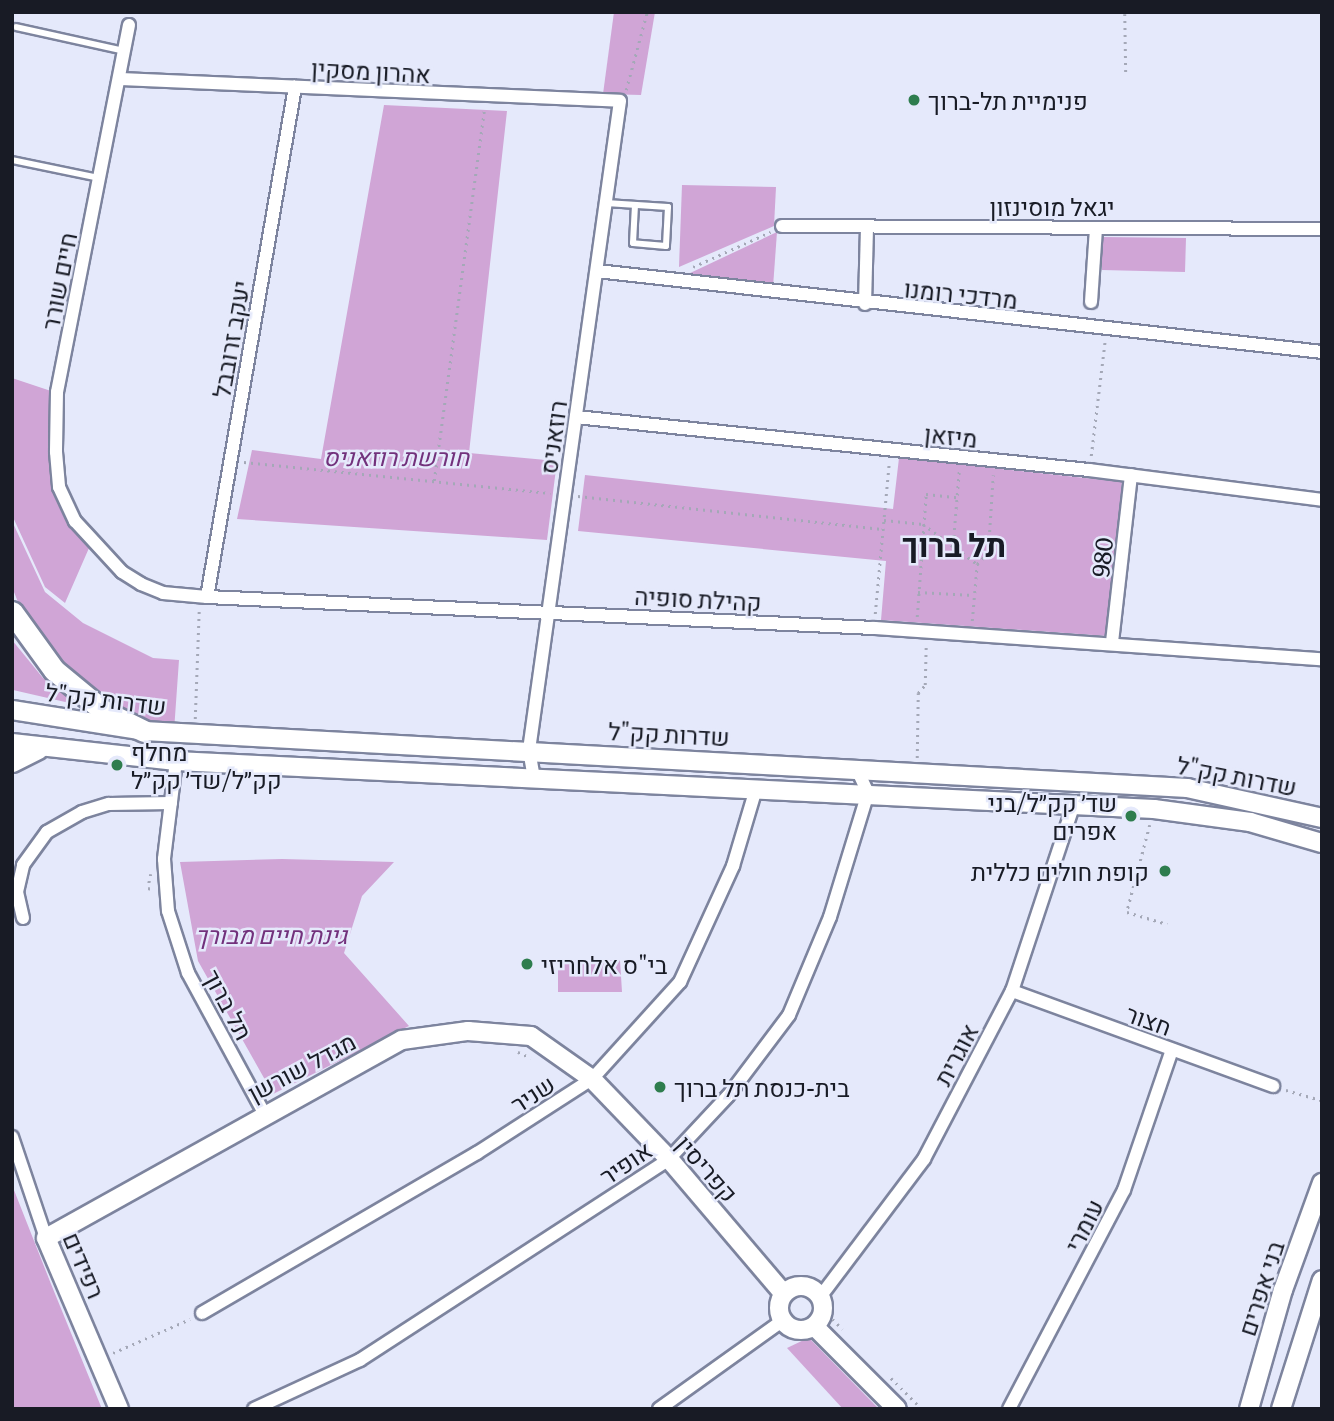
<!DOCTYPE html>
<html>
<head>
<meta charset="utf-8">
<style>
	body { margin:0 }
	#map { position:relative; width:1334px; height:1421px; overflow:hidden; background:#e5e9fb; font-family:Literata,Heebo,serif }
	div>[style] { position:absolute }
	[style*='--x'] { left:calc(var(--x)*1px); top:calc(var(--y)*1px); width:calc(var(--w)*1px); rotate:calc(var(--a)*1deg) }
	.green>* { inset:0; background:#d0a5d6 }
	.path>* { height:2.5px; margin-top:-1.25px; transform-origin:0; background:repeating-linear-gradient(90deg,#a4a8b7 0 2px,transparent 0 7px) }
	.roads { filter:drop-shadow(2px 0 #7d849e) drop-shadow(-2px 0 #7d849e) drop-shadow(0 2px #7d849e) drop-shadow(0 -2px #7d849e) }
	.lane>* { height:6px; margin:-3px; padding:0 3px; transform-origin:3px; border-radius:3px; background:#fff }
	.street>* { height:12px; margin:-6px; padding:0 6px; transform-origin:6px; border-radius:6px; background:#fff }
	.secondary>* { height:18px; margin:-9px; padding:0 9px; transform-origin:9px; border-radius:9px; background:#fff }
	.secondary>.ring { margin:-9px; padding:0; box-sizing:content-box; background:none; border:18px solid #fff; border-radius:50% }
	.highway>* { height:21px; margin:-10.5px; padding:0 10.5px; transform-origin:10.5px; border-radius:10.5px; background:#fff }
	.dots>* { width:19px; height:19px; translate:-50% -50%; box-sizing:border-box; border:4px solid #e5e9fb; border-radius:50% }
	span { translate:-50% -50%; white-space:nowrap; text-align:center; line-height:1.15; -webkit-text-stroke:5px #e5e9fb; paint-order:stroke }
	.street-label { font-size:24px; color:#181b25 }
	.poi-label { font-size:24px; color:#181b25 }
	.left { translate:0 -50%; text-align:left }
	.right { translate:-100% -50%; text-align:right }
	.park-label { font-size:24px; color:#72317c; font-style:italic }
	.district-label { font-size:32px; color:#181b25; font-weight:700 }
	.frame { position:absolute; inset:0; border:14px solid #181b25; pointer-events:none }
</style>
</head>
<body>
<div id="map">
	<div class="green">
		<i style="clip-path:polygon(614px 12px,655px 12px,641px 95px,603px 94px)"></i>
		<i style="clip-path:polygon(384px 105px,507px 111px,469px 453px,557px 461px,547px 540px,237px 519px,252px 450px,321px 459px)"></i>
		<i style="clip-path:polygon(682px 185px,776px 187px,774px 226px,679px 267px)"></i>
		<i style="clip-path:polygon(777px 232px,773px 287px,686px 275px)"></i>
		<i style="clip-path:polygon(1102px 237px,1186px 238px,1185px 272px,1102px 270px)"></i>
		<i style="clip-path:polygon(12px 378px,54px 392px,67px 517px,89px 548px,65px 603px,45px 587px,12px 515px)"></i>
		<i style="clip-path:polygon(899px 458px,1122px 482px,1107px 636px,881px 620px,886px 561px,578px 531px,585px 475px,893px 509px)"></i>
		<i style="clip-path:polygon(12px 521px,45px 592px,83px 623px,153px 658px,179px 660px,174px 731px,146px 726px,70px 670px,24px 617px,12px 587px)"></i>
		<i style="clip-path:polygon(12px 640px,43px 678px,73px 695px,74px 704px,13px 690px)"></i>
		<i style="clip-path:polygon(282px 859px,394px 862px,362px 896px,344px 953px,409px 1026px,273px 1094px,198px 961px,180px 862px)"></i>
		<i style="clip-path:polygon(558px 960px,620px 960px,622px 992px,558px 992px)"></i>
		<i style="clip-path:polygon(12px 1185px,51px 1284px,102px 1409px,12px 1409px)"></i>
		<i style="clip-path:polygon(808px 1338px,809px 1338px,879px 1409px,843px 1409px,787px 1348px)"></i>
	</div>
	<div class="path">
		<i style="--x:1022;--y:12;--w:162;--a:0"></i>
		<i style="--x:1125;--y:14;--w:61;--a:89.1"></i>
		<i style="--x:626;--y:90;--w:81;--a:-74.9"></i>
		<i style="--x:693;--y:267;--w:85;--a:-24.4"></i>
		<i style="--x:1091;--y:456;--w:116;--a:-83.1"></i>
		<i style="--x:244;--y:462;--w:308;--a:5.8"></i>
		<i style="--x:434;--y:481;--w:374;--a:-82.3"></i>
		<i style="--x:578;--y:496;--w:308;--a:6.2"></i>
		<i style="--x:884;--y:520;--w:39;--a:6"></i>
		<i style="--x:923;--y:524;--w:67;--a:36.5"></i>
		<i style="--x:953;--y:544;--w:73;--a:-85.3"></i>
		<i style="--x:918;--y:592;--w:55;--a:3.1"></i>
		<i style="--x:875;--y:614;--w:151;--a:-84.7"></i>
		<i style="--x:917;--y:617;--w:123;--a:-85.8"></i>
		<i style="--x:926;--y:494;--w:31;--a:6"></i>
		<i style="--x:972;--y:621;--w:57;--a:-85"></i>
		<i style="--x:977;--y:564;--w:16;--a:-45"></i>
		<i style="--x:988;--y:553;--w:78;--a:-86.3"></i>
		<i style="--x:195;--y:719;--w:109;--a:-87.9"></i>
		<i style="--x:917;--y:758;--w:65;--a:-89.1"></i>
		<i style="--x:918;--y:693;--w:11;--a:-49"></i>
		<i style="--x:925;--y:685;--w:40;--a:-88.6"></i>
		<i style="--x:1150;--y:825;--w:90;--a:104.8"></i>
		<i style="--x:1127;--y:912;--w:42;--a:16.7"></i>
		<i style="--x:151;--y:874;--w:14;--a:102"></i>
		<i style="--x:148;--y:888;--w:4;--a:14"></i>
		<i style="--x:518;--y:1052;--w:14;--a:25"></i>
		<i style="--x:1286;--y:1090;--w:37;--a:16"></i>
		<i style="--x:823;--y:1309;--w:28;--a:46"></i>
		<i style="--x:113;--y:1353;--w:84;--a:-23.8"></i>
		<i style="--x:891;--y:1378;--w:44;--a:45"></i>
	</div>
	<div class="roads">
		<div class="lane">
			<i style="--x:16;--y:27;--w:111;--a:12.5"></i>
			<i style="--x:12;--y:160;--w:89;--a:11.7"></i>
			<i style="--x:606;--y:203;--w:62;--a:3.7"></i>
			<i style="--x:668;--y:207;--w:39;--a:93"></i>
			<i style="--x:666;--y:246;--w:33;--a:-175"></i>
			<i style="--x:633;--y:243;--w:38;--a:-87"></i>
		</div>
		<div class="street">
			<i style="--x:129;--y:25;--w:374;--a:101.1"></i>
			<i style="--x:57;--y:392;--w:60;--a:91"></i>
			<i style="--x:56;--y:452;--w:35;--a:85"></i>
			<i style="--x:59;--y:487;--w:38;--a:65"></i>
			<i style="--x:75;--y:521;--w:69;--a:47.3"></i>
			<i style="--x:122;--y:572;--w:22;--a:32"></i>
			<i style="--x:141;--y:584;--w:24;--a:22"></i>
			<i style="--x:163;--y:593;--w:44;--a:5.2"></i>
			<i style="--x:207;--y:597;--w:668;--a:2.66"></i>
			<i style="--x:874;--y:628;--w:449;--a:4"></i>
			<i style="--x:121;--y:79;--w:499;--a:2.5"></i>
			<i style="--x:620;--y:101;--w:655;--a:97.98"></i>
			<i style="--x:529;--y:750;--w:27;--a:80"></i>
			<i style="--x:782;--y:226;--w:540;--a:0.32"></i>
			<i style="--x:597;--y:271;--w:730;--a:6.37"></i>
			<i style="--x:1091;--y:302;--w:74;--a:-86.1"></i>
			<i style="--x:865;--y:304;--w:77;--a:-88.5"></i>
			<i style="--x:576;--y:417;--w:516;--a:5.9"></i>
			<i style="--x:1089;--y:470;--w:235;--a:7.3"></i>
			<i style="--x:207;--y:597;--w:518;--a:-80.21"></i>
			<i style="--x:1112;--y:642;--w:168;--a:-83.5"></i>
			<i style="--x:176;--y:761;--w:99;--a:97"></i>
			<i style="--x:164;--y:859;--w:52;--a:85.6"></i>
			<i style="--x:168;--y:911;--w:65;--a:72.1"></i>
			<i style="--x:188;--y:973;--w:159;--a:61.5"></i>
			<i style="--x:23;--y:918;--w:27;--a:-103"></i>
			<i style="--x:17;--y:892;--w:28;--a:-77"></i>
			<i style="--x:23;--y:865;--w:41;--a:-54"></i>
			<i style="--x:47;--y:832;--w:40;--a:-29.7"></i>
			<i style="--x:82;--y:812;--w:28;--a:-17"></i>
			<i style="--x:109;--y:804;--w:62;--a:-0.9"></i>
			<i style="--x:1012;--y:991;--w:278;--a:20"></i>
			<i style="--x:12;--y:1137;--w:107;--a:71.4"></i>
			<i style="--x:820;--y:1297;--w:173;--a:-53"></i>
			<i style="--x:924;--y:1159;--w:190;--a:-62.4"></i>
			<i style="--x:1012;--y:991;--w:198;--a:-71.7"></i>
			<i style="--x:202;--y:1313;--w:318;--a:-30.2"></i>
			<i style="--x:477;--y:1153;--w:137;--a:-32.8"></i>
			<i style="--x:592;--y:1079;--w:131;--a:-47.8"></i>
			<i style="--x:680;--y:982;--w:128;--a:-65.4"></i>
			<i style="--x:733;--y:866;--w:80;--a:-73.4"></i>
			<i style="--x:254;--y:1409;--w:117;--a:-24.8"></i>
			<i style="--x:360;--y:1360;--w:369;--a:-33"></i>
			<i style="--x:669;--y:1159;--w:86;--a:-46.9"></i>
			<i style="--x:728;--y:1096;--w:101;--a:-53"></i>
			<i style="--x:789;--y:1015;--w:106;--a:-67.3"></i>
			<i style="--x:830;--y:917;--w:130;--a:-73"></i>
			<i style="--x:868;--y:793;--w:26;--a:-115"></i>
			<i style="--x:659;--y:1409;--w:151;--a:-35.6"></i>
			<i style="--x:1009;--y:1409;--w:247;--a:-62.3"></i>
			<i style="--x:1124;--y:1190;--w:148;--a:-71.1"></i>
		</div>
		<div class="secondary">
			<i style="--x:12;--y:710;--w:134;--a:9"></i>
			<i style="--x:144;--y:731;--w:1045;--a:3.13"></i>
			<i style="--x:1187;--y:788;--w:138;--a:12.5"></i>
			<i style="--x:12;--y:743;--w:165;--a:6.3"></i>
			<i style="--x:176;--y:761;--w:979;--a:2.81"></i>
			<i style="--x:1154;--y:809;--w:97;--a:7.7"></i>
			<i style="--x:1250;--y:822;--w:75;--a:16.3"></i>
			<i class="ring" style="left:779px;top:1286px;width:26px;height:26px"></i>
			<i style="--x:814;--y:1326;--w:117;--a:45"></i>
			<i style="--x:119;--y:1409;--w:186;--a:-113.1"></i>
			<i style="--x:46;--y:1238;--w:407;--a:-29.1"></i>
			<i style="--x:402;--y:1040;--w:67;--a:-7.8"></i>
			<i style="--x:468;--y:1031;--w:63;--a:4.5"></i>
			<i style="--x:531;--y:1036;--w:75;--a:35.2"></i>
			<i style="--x:592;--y:1079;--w:111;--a:46.1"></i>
			<i style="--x:669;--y:1159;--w:176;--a:49.6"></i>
			<i style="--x:1249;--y:1409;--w:124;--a:-74.1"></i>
			<i style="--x:1283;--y:1290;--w:114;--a:-70"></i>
			<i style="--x:1281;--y:1409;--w:135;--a:-72.4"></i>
		</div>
		<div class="highway">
			<i style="--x:12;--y:612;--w:72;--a:54.1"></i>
			<i style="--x:54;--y:670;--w:66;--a:39.5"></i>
			<i style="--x:105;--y:712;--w:43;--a:26"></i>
			<i style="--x:12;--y:761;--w:29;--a:-27"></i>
		</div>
	</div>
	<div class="dots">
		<i style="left:914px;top:100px;background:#2e7d4e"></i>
		<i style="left:117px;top:765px;background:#2e7d4e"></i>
		<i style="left:1131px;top:816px;background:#2e7d4e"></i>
		<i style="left:1165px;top:871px;background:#2e7d4e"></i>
		<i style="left:527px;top:964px;background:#2e7d4e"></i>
		<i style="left:660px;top:1087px;background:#2e7d4e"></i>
	</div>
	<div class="street-label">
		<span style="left:371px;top:70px;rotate:3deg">אהרון מסקין</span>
		<span style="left:1052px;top:206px">יגאל מוסינזון</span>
		<span style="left:58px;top:281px;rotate:-79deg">חיים שורר</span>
		<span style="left:961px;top:293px;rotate:6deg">מרדכי רומנו</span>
		<span style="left:230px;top:339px;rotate:-80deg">יעקב זרובבל</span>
		<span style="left:951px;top:435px;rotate:6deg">מיזאן</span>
		<span style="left:552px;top:437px;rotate:-82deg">רוזאניס</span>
		<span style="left:1101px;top:557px;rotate:-84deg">980</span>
		<span style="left:698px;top:598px;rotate:3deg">קהילת סופיה</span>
		<span style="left:106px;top:698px;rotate:7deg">שדרות קק"ל</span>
		<span style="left:669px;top:733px;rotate:3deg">שדרות קק"ל</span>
		<span style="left:1237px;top:775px;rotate:11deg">שדרות קק"ל</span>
		<span style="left:229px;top:1004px;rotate:62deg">תל ברוך</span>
		<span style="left:1149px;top:1019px;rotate:20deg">חצור</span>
		<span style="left:955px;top:1054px;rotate:-62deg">אוגרית</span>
		<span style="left:301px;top:1066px;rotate:-28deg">מגדל שורשן</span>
		<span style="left:532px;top:1093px;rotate:-33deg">שניר</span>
		<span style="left:625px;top:1162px;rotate:-34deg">אופיר</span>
		<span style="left:708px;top:1168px;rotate:49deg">קפריסין</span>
		<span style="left:1083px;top:1225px;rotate:-63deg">עומרי</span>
		<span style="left:85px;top:1265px;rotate:67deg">רפידים</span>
		<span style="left:1260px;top:1288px;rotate:-72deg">בני אפרים</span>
	</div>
	<div class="poi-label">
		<span class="left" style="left:928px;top:100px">פנימיית תל-ברוך</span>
		<span class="left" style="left:131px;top:765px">מחלף<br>קק״ל/שד׳ קק״ל</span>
		<span class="right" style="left:1117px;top:816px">שד׳ קק״ל/בני<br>אפרים</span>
		<span class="right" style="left:1149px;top:871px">קופת חולים כללית</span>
		<span class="left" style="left:541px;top:964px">בי"ס אלחריזי</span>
		<span class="left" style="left:674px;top:1087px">בית-כנסת תל ברוך</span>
	</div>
	<div class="park-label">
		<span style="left:396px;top:456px">חורשת רוזאניס</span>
		<span style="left:271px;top:934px">גינת חיים מבורך</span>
	</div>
	<div class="district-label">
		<span style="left:954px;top:543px">תל ברוך</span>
	</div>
	<div class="frame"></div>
</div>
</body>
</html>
